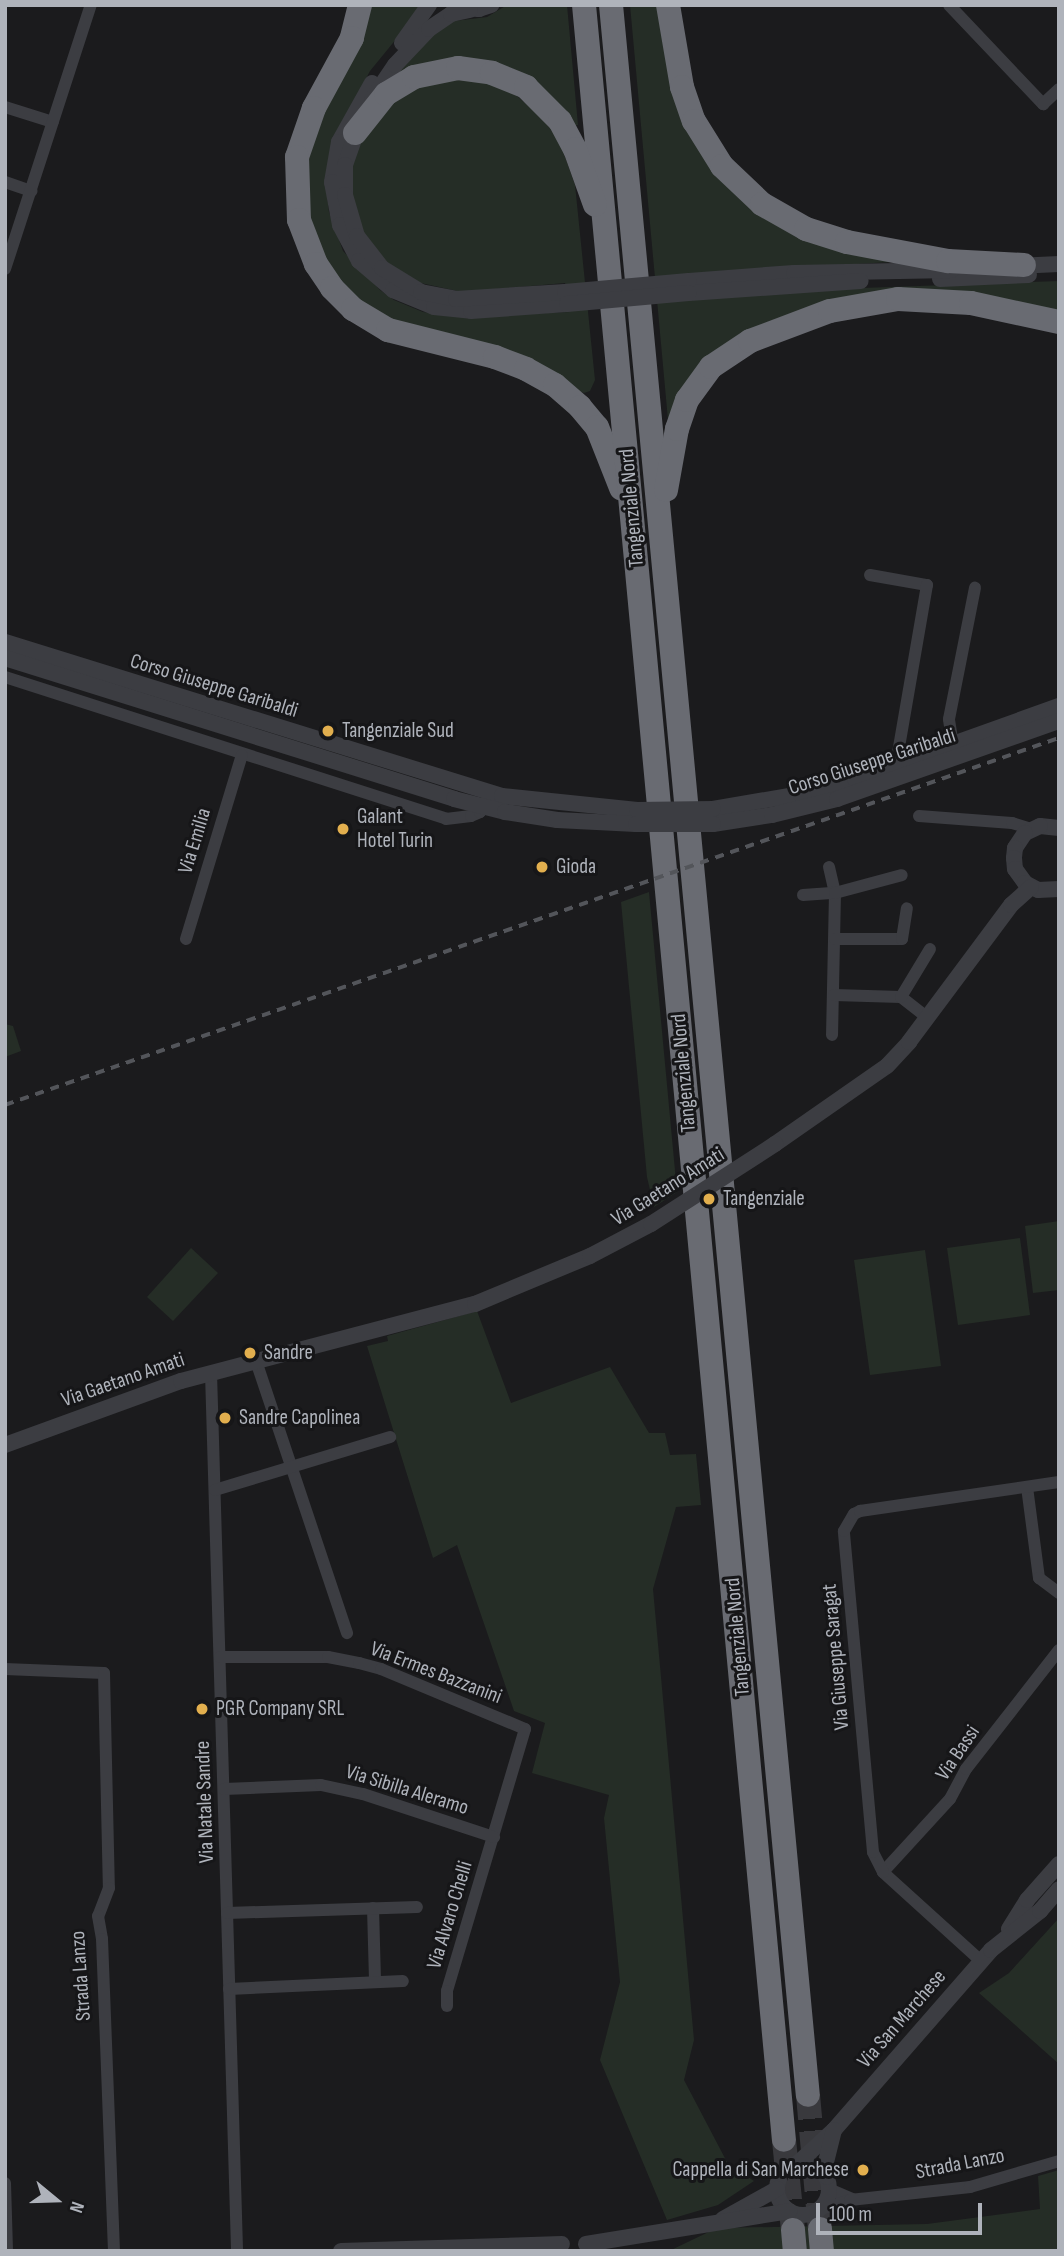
<!DOCTYPE html>
<html>
<head>
<meta charset="utf-8">
<style>
	body { margin:0 }
	#map { position:relative; width:1064px; height:2256px; overflow:hidden; background:#1b1b1d; font-family:"Sofia Sans Condensed",sans-serif }
	div>[style] { position:absolute }
	[style*='--x'] { left:calc(var(--x)*1px); top:calc(var(--y)*1px); width:calc(var(--w)*1px); rotate:calc(var(--a)*1deg) }
	.green>* { inset:0; background:#252d26 }
	.motorway-tunnel>* { height:24px; margin-top:-12px; transform-origin:0; background:repeating-linear-gradient(90deg,#39393d 0 24px,transparent 0 36px) }
	.minor>* { height:12px; margin:-6px; padding:0 6px; transform-origin:6px; border-radius:6px; background:#3c3d42 }
	.tertiary>* { height:16px; margin:-8px; padding:0 8px; transform-origin:8px; border-radius:8px; background:#3c3d42 }
	.tertiary>.ring { margin:-8px; padding:0; box-sizing:content-box; background:none; border:16px solid #3c3d42; border-radius:50% }
	.motorway>* { height:24px; margin:-12px; padding:0 12px; transform-origin:12px; border-radius:12px; background:#696b72 }
	.rail>* { height:3.5px; margin-top:-1.75px; transform-origin:0; background:repeating-linear-gradient(90deg,#53555a 0 9px,transparent 0 16px) }
	.tertiary-bridge>* { height:16px; margin:-8px; padding:0 8px; transform-origin:8px; border-radius:8px; background:#3c3d42 }
	.dots>* { width:19px; height:19px; translate:-50% -50%; box-sizing:border-box; border:4px solid #161618; border-radius:50% }
	span { translate:-50% -50%; white-space:nowrap; text-align:center; line-height:1.15; -webkit-text-stroke:6px #161618; paint-order:stroke }
	.street-label { font-size:21px; color:#afb3bb }
	.poi-label { font-size:21px; color:#afb3bb }
	.left { translate:0 -50%; text-align:left }
	.right { translate:-100% -50%; text-align:right }
	.frame { position:absolute; inset:0; border:7px solid #afb3bb; pointer-events:none }
	.north { position:absolute; left:21px; top:2165px; width:70px; height:70px; -webkit-text-stroke:5px #161618; paint-order:stroke; rotate:109deg; font-size:19px; font-weight:700; line-height:28px; text-align:center; color:#afb3bb }
	.north::after { content:''; display:block; margin:auto; width:24px; height:32px; background:#afb3bb; clip-path:polygon(50% 0,100% 100%,50% 72%,0 100%) }
	.scale { position:absolute; left:816px; top:2203px; width:166px; height:32px; box-sizing:border-box; border:4px solid #afb3bb; border-top:0; padding-left:9px; font-size:21px; line-height:24px; white-space:nowrap; color:#afb3bb; -webkit-text-stroke:5px #161618; paint-order:stroke }
</style>
</head>
<body>
<div id="map">
	<div class="green">
		<i style="clip-path:polygon(366px 5px,424px 5px,370px 71px,333px 140px,327px 195px,329px 212px,343px 251px,380px 290px,394px 300px,423px 312px,459px 317px,570px 312px,565px 283px,462px 292px,416px 282px,381px 258px,364px 233px,351px 194px,352px 168px,359px 143px,399px 95px,443px 77px,506px 86px,556px 131px,575px 185px,595px 380px,590px 391px,584px 393px,383px 320px,329px 275px,300px 190px,318px 113px)"></i>
		<i style="clip-path:polygon(507px 5px,567px 5px,578px 125px,574px 126px,545px 90px,395px 73px,446px 22px,487px 17px)"></i>
		<i style="clip-path:polygon(630px 5px,662px 5px,712px 165px,891px 262px,685px 274px,833px 289px,1059px 281px,1059px 314px,983px 295px,754px 330px,668px 420px)"></i>
		<i style="clip-path:polygon(649px 892px,677px 1192px,654px 1207px,647px 1177px,621px 902px)"></i>
		<i style="clip-path:polygon(5px 1024px,13px 1026px,21px 1051px,5px 1057px)"></i>
		<i style="clip-path:polygon(1059px 1221px,1059px 1290px,1033px 1293px,1025px 1226px)"></i>
		<i style="clip-path:polygon(1020px 1238px,1030px 1315px,958px 1325px,947px 1248px)"></i>
		<i style="clip-path:polygon(191px 1248px,218px 1273px,173px 1321px,147px 1297px)"></i>
		<i style="clip-path:polygon(925px 1250px,941px 1366px,870px 1375px,854px 1260px)"></i>
		<i style="clip-path:polygon(477px 1311px,511px 1403px,610px 1367px,649px 1433px,665px 1433px,670px 1455px,696px 1454px,701px 1505px,676px 1507px,653px 1589px,694px 2040px,684px 2080px,728px 2164px,754px 2181px,718px 2205px,667px 2220px,600px 2060px,620px 1982px,604px 1818px,609px 1795px,532px 1773px,545px 1723px,514px 1711px,457px 1545px,433px 1558px,367px 1346px,388px 1341px,387px 1336px)"></i>
		<i style="clip-path:polygon(1059px 1918px,1059px 2064px,979px 1993px,1009px 1973px)"></i>
		<i style="clip-path:polygon(1059px 2170px,1059px 2251px,669px 2251px,717px 2228px,927px 2224px,1040px 2209px,1038px 2176px)"></i>
	</div>
	<div class="motorway-tunnel">
		<i style="--x:808;--y:2095;--w:135;--a:84.9"></i>
		<i style="--x:784;--y:2140;--w:90;--a:84.3"></i>
	</div>
	<div class="minor">
		<i style="--x:949;--y:5;--w:137;--a:46.5"></i>
		<i style="--x:1043;--y:104;--w:22;--a:-43"></i>
		<i style="--x:5;--y:107;--w:50;--a:17.4"></i>
		<i style="--x:5;--y:182;--w:28;--a:19"></i>
		<i style="--x:5;--y:269;--w:278;--a:-72"></i>
		<i style="--x:870;--y:575;--w:58;--a:10"></i>
		<i style="--x:927;--y:585;--w:183;--a:99.8"></i>
		<i style="--x:5;--y:677;--w:463;--a:17.8"></i>
		<i style="--x:446;--y:819;--w:25;--a:-7"></i>
		<i style="--x:471;--y:816;--w:10;--a:-24"></i>
		<i style="--x:480;--y:812;--w:12;--a:-55"></i>
		<i style="--x:953;--y:745;--w:26;--a:-99"></i>
		<i style="--x:949;--y:719;--w:134;--a:-78.8"></i>
		<i style="--x:919;--y:816;--w:93;--a:4.3"></i>
		<i style="--x:1012;--y:823;--w:21;--a:17"></i>
		<i style="--x:829;--y:867;--w:27;--a:77"></i>
		<i style="--x:835;--y:893;--w:142;--a:91.2"></i>
		<i style="--x:803;--y:895;--w:32;--a:-4"></i>
		<i style="--x:835;--y:893;--w:69;--a:-15"></i>
		<i style="--x:186;--y:939;--w:192;--a:-73.1"></i>
		<i style="--x:835;--y:939;--w:67;--a:0"></i>
		<i style="--x:902;--y:939;--w:31;--a:-81"></i>
		<i style="--x:834;--y:995;--w:67;--a:1.7"></i>
		<i style="--x:901;--y:997;--w:34;--a:38"></i>
		<i style="--x:901;--y:997;--w:56;--a:-58.9"></i>
		<i style="--x:256;--y:1361;--w:287;--a:71.5"></i>
		<i style="--x:211;--y:1373;--w:878;--a:88.3"></i>
		<i style="--x:1027;--y:1487;--w:92;--a:82.5"></i>
		<i style="--x:1039;--y:1578;--w:25;--a:37"></i>
		<i style="--x:215;--y:1490;--w:183;--a:-16.8"></i>
		<i style="--x:220;--y:1657;--w:108;--a:0"></i>
		<i style="--x:328;--y:1657;--w:32;--a:11"></i>
		<i style="--x:359;--y:1663;--w:23;--a:15"></i>
		<i style="--x:381;--y:1669;--w:156;--a:22.6"></i>
		<i style="--x:525;--y:1729;--w:273;--a:106.6"></i>
		<i style="--x:447;--y:1991;--w:15;--a:90"></i>
		<i style="--x:5;--y:1669;--w:99;--a:2.3"></i>
		<i style="--x:104;--y:1673;--w:215;--a:88.7"></i>
		<i style="--x:109;--y:1888;--w:30;--a:111"></i>
		<i style="--x:98;--y:1916;--w:23;--a:80"></i>
		<i style="--x:102;--y:1939;--w:312;--a:87.8"></i>
		<i style="--x:224;--y:1789;--w:97;--a:-2.4"></i>
		<i style="--x:321;--y:1785;--w:43;--a:12.1"></i>
		<i style="--x:363;--y:1794;--w:138;--a:18.2"></i>
		<i style="--x:883;--y:1872;--w:99;--a:-47.5"></i>
		<i style="--x:950;--y:1799;--w:34;--a:-62"></i>
		<i style="--x:966;--y:1769;--w:151;--a:-52"></i>
		<i style="--x:373;--y:1908;--w:73;--a:88.4"></i>
		<i style="--x:227;--y:1913;--w:190;--a:-1.8"></i>
		<i style="--x:981;--y:1961;--w:132;--a:-137.8"></i>
		<i style="--x:883;--y:1872;--w:22;--a:-117"></i>
		<i style="--x:873;--y:1852;--w:322;--a:-95.2"></i>
		<i style="--x:844;--y:1531;--w:20;--a:-60"></i>
		<i style="--x:854;--y:1514;--w:7;--a:-27"></i>
		<i style="--x:860;--y:1511;--w:201;--a:-8.3"></i>
		<i style="--x:229;--y:1989;--w:174;--a:-2.6"></i>
		<i style="--x:5;--y:2183;--w:68;--a:88.3"></i>
		<i style="--x:829;--y:2189;--w:26;--a:23"></i>
		<i style="--x:821;--y:2209;--w:30;--a:-17"></i>
		<i style="--x:850;--y:2200;--w:121;--a:-6.2"></i>
		<i style="--x:970;--y:2187;--w:93;--a:-16.3"></i>
	</div>
	<div class="tertiary">
		<i style="--x:463;--y:8;--w:16;--a:4"></i>
		<i style="--x:479;--y:9;--w:13;--a:-18"></i>
		<i style="--x:402;--y:43;--w:47;--a:-54.6"></i>
		<i style="--x:372;--y:83;--w:68;--a:119.2"></i>
		<i style="--x:339;--y:142;--w:41;--a:99.9"></i>
		<i style="--x:332;--y:182;--w:44;--a:79.5"></i>
		<i style="--x:340;--y:225;--w:41;--a:62.2"></i>
		<i style="--x:359;--y:261;--w:45;--a:40.5"></i>
		<i style="--x:393;--y:290;--w:44;--a:22.5"></i>
		<i style="--x:434;--y:307;--w:37;--a:6"></i>
		<i style="--x:471;--y:311;--w:96;--a:-4.2"></i>
		<i style="--x:372;--y:99;--w:41;--a:-55.9"></i>
		<i style="--x:395;--y:65;--w:50;--a:-46.6"></i>
		<i style="--x:429;--y:29;--w:27;--a:-34"></i>
		<i style="--x:451;--y:14;--w:19;--a:-12"></i>
		<i style="--x:359;--y:125;--w:42;--a:109.3"></i>
		<i style="--x:345;--y:165;--w:30;--a:90"></i>
		<i style="--x:345;--y:195;--w:43;--a:73.7"></i>
		<i style="--x:357;--y:236;--w:41;--a:52"></i>
		<i style="--x:382;--y:268;--w:46;--a:31.6"></i>
		<i style="--x:421;--y:292;--w:36;--a:11"></i>
		<i style="--x:456;--y:299;--w:109;--a:-3.7"></i>
		<i style="--x:1016;--y:266;--w:43;--a:-2.7"></i>
		<i style="--x:940;--y:279;--w:89;--a:-2.6"></i>
		<i style="--x:689;--y:281;--w:105;--a:-4.4"></i>
		<i style="--x:794;--y:273;--w:158;--a:-1.1"></i>
		<i style="--x:689;--y:293;--w:172;--a:-4"></i>
		<i style="--x:5;--y:642;--w:520;--a:17.22"></i>
		<i style="--x:502;--y:796;--w:136;--a:5.9"></i>
		<i style="--x:5;--y:658;--w:471;--a:17.4"></i>
		<i style="--x:454;--y:799;--w:53;--a:14.3"></i>
		<i style="--x:505;--y:812;--w:53;--a:8.7"></i>
		<i style="--x:557;--y:820;--w:79;--a:2.9"></i>
		<i style="--x:713;--y:809;--w:88;--a:-9.8"></i>
		<i style="--x:800;--y:794;--w:57;--a:-15.3"></i>
		<i style="--x:855;--y:779;--w:217;--a:-19.7"></i>
		<i style="--x:713;--y:824;--w:60;--a:-8.7"></i>
		<i style="--x:772;--y:815;--w:67;--a:-13.8"></i>
		<i style="--x:837;--y:799;--w:235;--a:-19.4"></i>
		<i style="--x:1059;--y:828;--w:19;--a:-174"></i>
		<i style="--x:1040;--y:826;--w:17;--a:155"></i>
		<i style="--x:1025;--y:833;--w:18;--a:124"></i>
		<i style="--x:1015;--y:848;--w:10;--a:96"></i>
		<i style="--x:1014;--y:858;--w:11;--a:85"></i>
		<i style="--x:1015;--y:869;--w:17;--a:54"></i>
		<i style="--x:1025;--y:883;--w:15;--a:28"></i>
		<i style="--x:1038;--y:890;--w:21;--a:-3"></i>
		<i style="--x:775;--y:1144;--w:136;--a:-34.9"></i>
		<i style="--x:887;--y:1066;--w:33;--a:-47"></i>
		<i style="--x:909;--y:1042;--w:171;--a:-53.3"></i>
		<i style="--x:1011;--y:905;--w:27;--a:-42"></i>
		<i style="--x:5;--y:1445;--w:187;--a:-20"></i>
		<i style="--x:181;--y:1381;--w:304;--a:-14.7"></i>
		<i style="--x:475;--y:1304;--w:125;--a:-22.7"></i>
		<i style="--x:590;--y:1256;--w:69;--a:-27.7"></i>
		<i style="--x:1009;--y:1929;--w:34;--a:-58"></i>
		<i style="--x:1027;--y:1900;--w:48;--a:-48.4"></i>
		<i class="ring" style="left:777px;top:2163px;width:36px;height:36px"></i>
		<i style="--x:797;--y:2164;--w:50;--a:-42.6"></i>
		<i style="--x:834;--y:2130;--w:239;--a:-48.9"></i>
		<i style="--x:991;--y:1950;--w:63;--a:-38.5"></i>
		<i style="--x:1040;--y:1911;--w:29;--a:-49"></i>
		<i style="--x:827;--y:2177;--w:15;--a:-94"></i>
		<i style="--x:826;--y:2162;--w:33;--a:-76"></i>
		<i style="--x:723;--y:2219;--w:62;--a:-29.1"></i>
		<i style="--x:586;--y:2244;--w:206;--a:-9.2"></i>
		<i style="--x:341;--y:2251;--w:221;--a:-1.8"></i>
	</div>
	<div class="motorway">
		<i style="--x:360;--y:5;--w:34;--a:104"></i>
		<i style="--x:352;--y:38;--w:80;--a:118.5"></i>
		<i style="--x:314;--y:108;--w:52;--a:109.1"></i>
		<i style="--x:297;--y:157;--w:63;--a:88.2"></i>
		<i style="--x:299;--y:220;--w:47;--a:68.9"></i>
		<i style="--x:316;--y:264;--w:29;--a:56"></i>
		<i style="--x:332;--y:288;--w:30;--a:45"></i>
		<i style="--x:353;--y:309;--w:41;--a:31"></i>
		<i style="--x:388;--y:330;--w:110;--a:14.2"></i>
		<i style="--x:495;--y:357;--w:33;--a:21"></i>
		<i style="--x:526;--y:369;--w:33;--a:29"></i>
		<i style="--x:555;--y:385;--w:33;--a:41"></i>
		<i style="--x:580;--y:407;--w:26;--a:50"></i>
		<i style="--x:597;--y:427;--w:66;--a:68.5"></i>
		<i style="--x:584;--y:5;--w:2144;--a:84.65"></i>
		<i style="--x:611;--y:5;--w:2099;--a:84.62"></i>
		<i style="--x:668;--y:5;--w:83;--a:80.3"></i>
		<i style="--x:682;--y:87;--w:36;--a:71"></i>
		<i style="--x:694;--y:121;--w:53;--a:58.1"></i>
		<i style="--x:722;--y:166;--w:55;--a:43.5"></i>
		<i style="--x:762;--y:204;--w:51;--a:29.6"></i>
		<i style="--x:806;--y:229;--w:43;--a:17.6"></i>
		<i style="--x:847;--y:242;--w:103;--a:10.7"></i>
		<i style="--x:948;--y:261;--w:76;--a:3"></i>
		<i style="--x:355;--y:133;--w:50;--a:-51.5"></i>
		<i style="--x:386;--y:94;--w:33;--a:-31"></i>
		<i style="--x:414;--y:77;--w:45;--a:-11.6"></i>
		<i style="--x:458;--y:68;--w:34;--a:8"></i>
		<i style="--x:492;--y:73;--w:37;--a:22"></i>
		<i style="--x:526;--y:87;--w:48;--a:45"></i>
		<i style="--x:560;--y:121;--w:32;--a:62"></i>
		<i style="--x:575;--y:149;--w:59;--a:70.3"></i>
		<i style="--x:666;--y:490;--w:62;--a:-79.8"></i>
		<i style="--x:677;--y:429;--w:31;--a:-71"></i>
		<i style="--x:687;--y:400;--w:41;--a:-54"></i>
		<i style="--x:711;--y:367;--w:47;--a:-33.7"></i>
		<i style="--x:750;--y:341;--w:85;--a:-20.6"></i>
		<i style="--x:830;--y:311;--w:69;--a:-10"></i>
		<i style="--x:898;--y:299;--w:73;--a:3.1"></i>
		<i style="--x:971;--y:303;--w:90;--a:12.2"></i>
		<i style="--x:820;--y:2229;--w:22;--a:85"></i>
		<i style="--x:793;--y:2230;--w:21;--a:85"></i>
	</div>
	<div class="rail">
		<i style="--x:5;--y:1105;--w:1116;--a:-19.2"></i>
	</div>
	<div class="tertiary-bridge">
		<i style="--x:565;--y:292;--w:124;--a:-5.1"></i>
		<i style="--x:567;--y:304;--w:122;--a:-5.2"></i>
		<i style="--x:637;--y:810;--w:76;--a:-0.8"></i>
		<i style="--x:636;--y:824;--w:77;--a:0"></i>
		<i style="--x:651;--y:1224;--w:148;--a:-32.8"></i>
	</div>
	<div class="dots">
		<i style="left:328px;top:731px;background:#e2af4e"></i>
		<i style="left:343px;top:829px;background:#e2af4e"></i>
		<i style="left:542px;top:867px;background:#e2af4e"></i>
		<i style="left:709px;top:1199px;background:#e2af4e"></i>
		<i style="left:250px;top:1353px;background:#e2af4e"></i>
		<i style="left:225px;top:1418px;background:#e2af4e"></i>
		<i style="left:202px;top:1709px;background:#e2af4e"></i>
		<i style="left:863px;top:2170px;background:#e2af4e"></i>
	</div>
	<div class="street-label">
		<span style="left:632px;top:508px;rotate:-95deg">Tangenziale Nord</span>
		<span style="left:214px;top:686px;rotate:17deg">Corso Giuseppe Garibaldi</span>
		<span style="left:872px;top:762px;rotate:-18deg">Corso Giuseppe Garibaldi</span>
		<span style="left:195px;top:841px;rotate:-73deg">Via Emilia</span>
		<span style="left:684px;top:1073px;rotate:-95deg">Tangenziale Nord</span>
		<span style="left:668px;top:1187px;rotate:-32deg">Via Gaetano Amati</span>
		<span style="left:123px;top:1380px;rotate:-19deg">Via Gaetano Amati</span>
		<span style="left:738px;top:1637px;rotate:-95deg">Tangenziale Nord</span>
		<span style="left:836px;top:1657px;rotate:-95deg">Via Giuseppe Saragat</span>
		<span style="left:436px;top:1673px;rotate:21deg">Via Ermes Bazzanini</span>
		<span style="left:958px;top:1753px;rotate:-56deg">Via Bassi</span>
		<span style="left:407px;top:1790px;rotate:17deg">Via Sibilla Aleramo</span>
		<span style="left:205px;top:1802px;rotate:-92deg">Via Natale Sandre</span>
		<span style="left:450px;top:1915px;rotate:-73deg">Via Alvaro Chelli</span>
		<span style="left:81px;top:1976px;rotate:-94deg">Strada Lanzo</span>
		<span style="left:902px;top:2019px;rotate:-49deg">Via San Marchese</span>
		<span style="left:960px;top:2164px;rotate:-11deg">Strada Lanzo</span>
	</div>
	<div class="poi-label">
		<span class="left" style="left:342px;top:731px">Tangenziale Sud</span>
		<span class="left" style="left:357px;top:829px">Galant<br>Hotel Turin</span>
		<span class="left" style="left:556px;top:867px">Gioda</span>
		<span class="left" style="left:723px;top:1199px">Tangenziale</span>
		<span class="left" style="left:264px;top:1353px">Sandre</span>
		<span class="left" style="left:239px;top:1418px">Sandre Capolinea</span>
		<span class="left" style="left:216px;top:1709px">PGR Company SRL</span>
		<span class="right" style="left:849px;top:2170px">Cappella di San Marchese</span>
	</div>
	<div class="frame"></div>
	<div class="north">N</div>
	<div class="scale">100 m</div>
</div>
</body>
</html>
